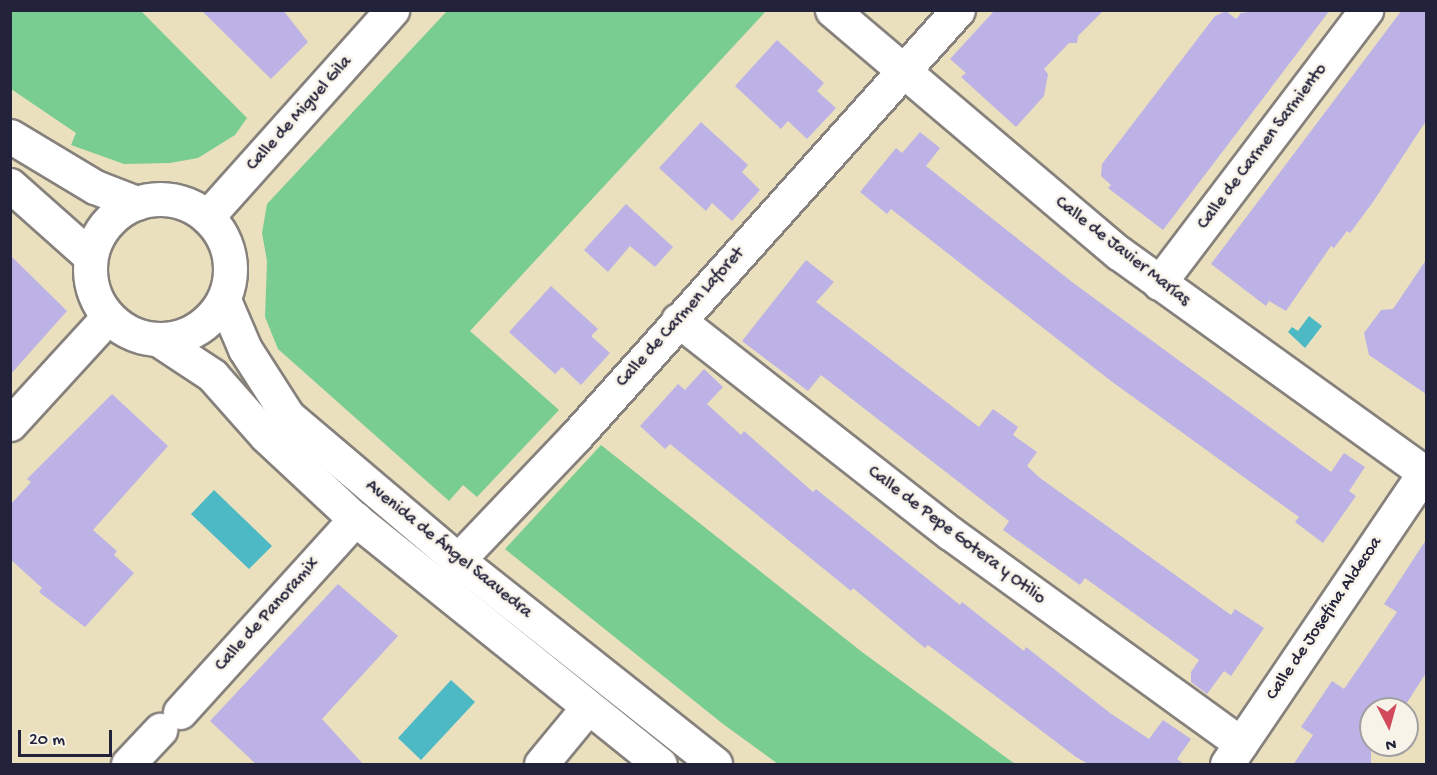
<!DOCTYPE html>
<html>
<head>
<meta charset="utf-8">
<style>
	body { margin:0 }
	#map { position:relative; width:1437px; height:775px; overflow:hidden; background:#eae0be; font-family:"Gochi Hand",sans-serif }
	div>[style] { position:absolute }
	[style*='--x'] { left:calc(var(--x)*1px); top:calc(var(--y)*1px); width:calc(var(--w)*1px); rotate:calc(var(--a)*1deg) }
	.green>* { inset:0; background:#7acd90 }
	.water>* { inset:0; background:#4cb9c5 }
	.building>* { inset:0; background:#bdb2e6 }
	.roads { filter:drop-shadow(2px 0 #86817c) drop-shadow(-2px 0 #86817c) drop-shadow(0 2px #86817c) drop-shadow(0 -2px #86817c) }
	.minor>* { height:33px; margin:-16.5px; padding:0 16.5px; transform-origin:16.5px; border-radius:16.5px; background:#fff }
	.tertiary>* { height:33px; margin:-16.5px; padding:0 16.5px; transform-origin:16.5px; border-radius:16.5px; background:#fff }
	.tertiary>.ring { margin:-16.5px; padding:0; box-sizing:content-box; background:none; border:33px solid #fff; border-radius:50% }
	span { translate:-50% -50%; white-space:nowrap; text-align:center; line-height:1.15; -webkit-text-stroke:5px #f7f3e8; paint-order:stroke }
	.street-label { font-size:18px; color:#22223b }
	.frame { position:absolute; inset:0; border:12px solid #22223b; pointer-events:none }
	.north { position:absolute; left:1359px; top:697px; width:60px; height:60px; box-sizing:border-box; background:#f7f3e8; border:2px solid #a29fa3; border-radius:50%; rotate:174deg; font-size:16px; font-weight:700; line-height:24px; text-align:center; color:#22223b }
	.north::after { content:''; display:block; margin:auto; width:21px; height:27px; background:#d1495b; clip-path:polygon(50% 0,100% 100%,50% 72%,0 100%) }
	.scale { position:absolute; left:18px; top:730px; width:94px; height:27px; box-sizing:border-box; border:3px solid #22223b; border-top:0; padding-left:8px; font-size:18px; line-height:21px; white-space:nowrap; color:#22223b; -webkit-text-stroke:4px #f7f3e8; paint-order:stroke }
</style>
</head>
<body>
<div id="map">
	<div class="green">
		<i style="clip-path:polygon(10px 11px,141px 11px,247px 118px,235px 135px,198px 158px,170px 163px,124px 164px,71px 145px,76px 133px,11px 89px)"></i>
		<i style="clip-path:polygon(447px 11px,766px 11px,470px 331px,559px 410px,477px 497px,463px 485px,449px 501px,278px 349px,265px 317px,267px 261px,262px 233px,267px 204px)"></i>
		<i style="clip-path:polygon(601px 445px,862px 652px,1015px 764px,778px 764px,723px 724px,505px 549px)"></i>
	</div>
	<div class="water">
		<i style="clip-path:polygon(1309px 316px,1322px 326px,1305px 348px,1288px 332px,1292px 327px,1298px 331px)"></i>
		<i style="clip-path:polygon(214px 490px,272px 546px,249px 569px,191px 514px)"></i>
		<i style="clip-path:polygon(451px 680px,475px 702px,421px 760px,398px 738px)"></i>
	</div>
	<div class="building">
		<i style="clip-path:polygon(201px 10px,283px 10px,308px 42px,271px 79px)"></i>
		<i style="clip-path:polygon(995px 10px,1104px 10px,1078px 36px,1077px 43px,1069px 43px,1044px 69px,1048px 74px,1044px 96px,1016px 127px,961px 77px,966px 73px,950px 59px)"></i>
		<i style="clip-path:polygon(1264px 10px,1330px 10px,1163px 230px,1108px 188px,1111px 185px,1101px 176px,1102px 164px,1215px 16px,1226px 11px,1236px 19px,1241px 13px)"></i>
		<i style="clip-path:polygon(1402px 10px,1426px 10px,1426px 121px,1373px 202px,1350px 233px,1347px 231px,1334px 248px,1331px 246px,1286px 311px,1269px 301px,1266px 306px,1211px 264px)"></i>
		<i style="clip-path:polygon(777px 40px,824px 83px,817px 91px,836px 108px,807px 139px,788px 121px,781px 129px,735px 86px)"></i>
		<i style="clip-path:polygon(701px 122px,748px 165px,742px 172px,760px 190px,732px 221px,712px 203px,706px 211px,659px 168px)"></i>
		<i style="clip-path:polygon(920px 132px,940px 148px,926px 166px,1072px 282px,1331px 472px,1344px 453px,1365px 467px,1349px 491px,1356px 496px,1323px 543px,1295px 522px,1299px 517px,1111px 381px,891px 209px,887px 214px,860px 192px,896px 148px,902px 153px)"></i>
		<i style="clip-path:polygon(626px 204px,673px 247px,655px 267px,630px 246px,608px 272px,584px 250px)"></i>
		<i style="clip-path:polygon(10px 255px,67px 311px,10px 375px)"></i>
		<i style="clip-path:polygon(806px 260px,834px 282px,816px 302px,979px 427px,993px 409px,1018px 427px,1013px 435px,1037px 452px,1027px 466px,1040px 478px,1231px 615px,1235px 609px,1264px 628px,1231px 676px,1224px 671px,1207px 694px,1191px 682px,1191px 672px,1199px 660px,1085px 578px,1080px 585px,1003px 530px,1009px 521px,821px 375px,808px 391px,742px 341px)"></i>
		<i style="clip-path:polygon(1426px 260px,1426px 394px,1369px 355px,1364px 333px,1381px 310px,1393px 309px)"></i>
		<i style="clip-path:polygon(551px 286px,598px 329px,591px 336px,610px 353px,581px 385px,562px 367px,555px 374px,509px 332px)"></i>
		<i style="clip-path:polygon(704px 369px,723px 387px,707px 404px,741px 435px,744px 431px,813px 492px,816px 489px,960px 605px,962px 602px,1024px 651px,1026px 647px,1110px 713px,1149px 739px,1163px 720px,1191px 739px,1177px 759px,1185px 765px,1090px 765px,1076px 757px,928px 645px,925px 648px,853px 588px,851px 591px,670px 444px,665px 449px,640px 426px,678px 384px,685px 390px)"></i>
		<i style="clip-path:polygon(112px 394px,168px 446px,93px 530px,117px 551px,114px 555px,134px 573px,85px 627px,39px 592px,42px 588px,10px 559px,10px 505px,31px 482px,27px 479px)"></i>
		<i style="clip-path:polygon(1426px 540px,1426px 673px,1403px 709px,1371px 709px,1371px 765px,1293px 765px,1313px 735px,1301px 727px,1332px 681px,1344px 689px,1397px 612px,1384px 604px)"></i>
		<i style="clip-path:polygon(338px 584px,398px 636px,322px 719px,364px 765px,257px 765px,210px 721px)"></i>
	</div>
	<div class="roads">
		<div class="minor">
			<i style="--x:832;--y:10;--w:376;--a:40.3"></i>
			<i style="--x:1119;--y:253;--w:378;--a:35.7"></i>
			<i style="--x:207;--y:217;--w:278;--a:-48.2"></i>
			<i style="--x:1159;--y:283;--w:343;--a:-52.8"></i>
			<i style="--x:678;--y:320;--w:345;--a:38.1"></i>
			<i style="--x:950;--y:533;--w:359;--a:35.9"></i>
			<i style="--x:10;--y:424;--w:145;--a:-47.5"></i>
			<i style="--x:458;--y:560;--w:171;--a:-46.4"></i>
			<i style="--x:576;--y:436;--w:572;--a:-48.12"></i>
			<i style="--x:180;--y:712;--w:261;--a:-47.8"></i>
			<i style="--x:128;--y:764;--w:47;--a:-46.7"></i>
			<i style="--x:541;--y:764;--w:74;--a:-50.5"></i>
			<i style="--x:1227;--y:764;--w:355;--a:-55.9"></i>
		</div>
		<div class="tertiary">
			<i style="--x:10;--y:136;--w:99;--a:31"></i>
			<i style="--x:95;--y:187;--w:45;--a:20.9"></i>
			<i style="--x:10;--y:185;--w:107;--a:41.6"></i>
			<i class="ring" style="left:90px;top:199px;width:107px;height:107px"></i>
			<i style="--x:224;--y:300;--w:53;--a:66.8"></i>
			<i style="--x:245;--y:349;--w:80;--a:57.3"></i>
			<i style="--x:288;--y:416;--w:223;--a:40.3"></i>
			<i style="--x:458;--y:560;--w:328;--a:38.4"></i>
			<i style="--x:159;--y:340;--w:64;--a:33.4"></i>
			<i style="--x:212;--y:375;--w:81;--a:48.5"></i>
			<i style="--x:266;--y:436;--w:122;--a:43"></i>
			<i style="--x:355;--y:519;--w:391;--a:38.8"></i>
		</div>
	</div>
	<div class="street-label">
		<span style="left:300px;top:114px;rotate:-48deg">Calle de Miguel Gila</span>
		<span style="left:1263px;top:147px;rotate:-53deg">Calle de Carmen Sarmiento</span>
		<span style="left:1122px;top:252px;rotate:38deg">Calle de Javier Marías</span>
		<span style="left:681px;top:318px;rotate:-48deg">Calle de Carmen Laforet</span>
		<span style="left:956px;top:536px;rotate:37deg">Calle de Pepe Gotera y Otilio</span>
		<span style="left:448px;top:550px;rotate:39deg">Avenida de Ángel Saavedra</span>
		<span style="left:268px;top:615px;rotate:-48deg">Calle de Panoramix</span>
		<span style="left:1325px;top:619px;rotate:-56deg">Calle de Josefina Aldecoa</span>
	</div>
	<div class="frame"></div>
	<div class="north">N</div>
	<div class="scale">20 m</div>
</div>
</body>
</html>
